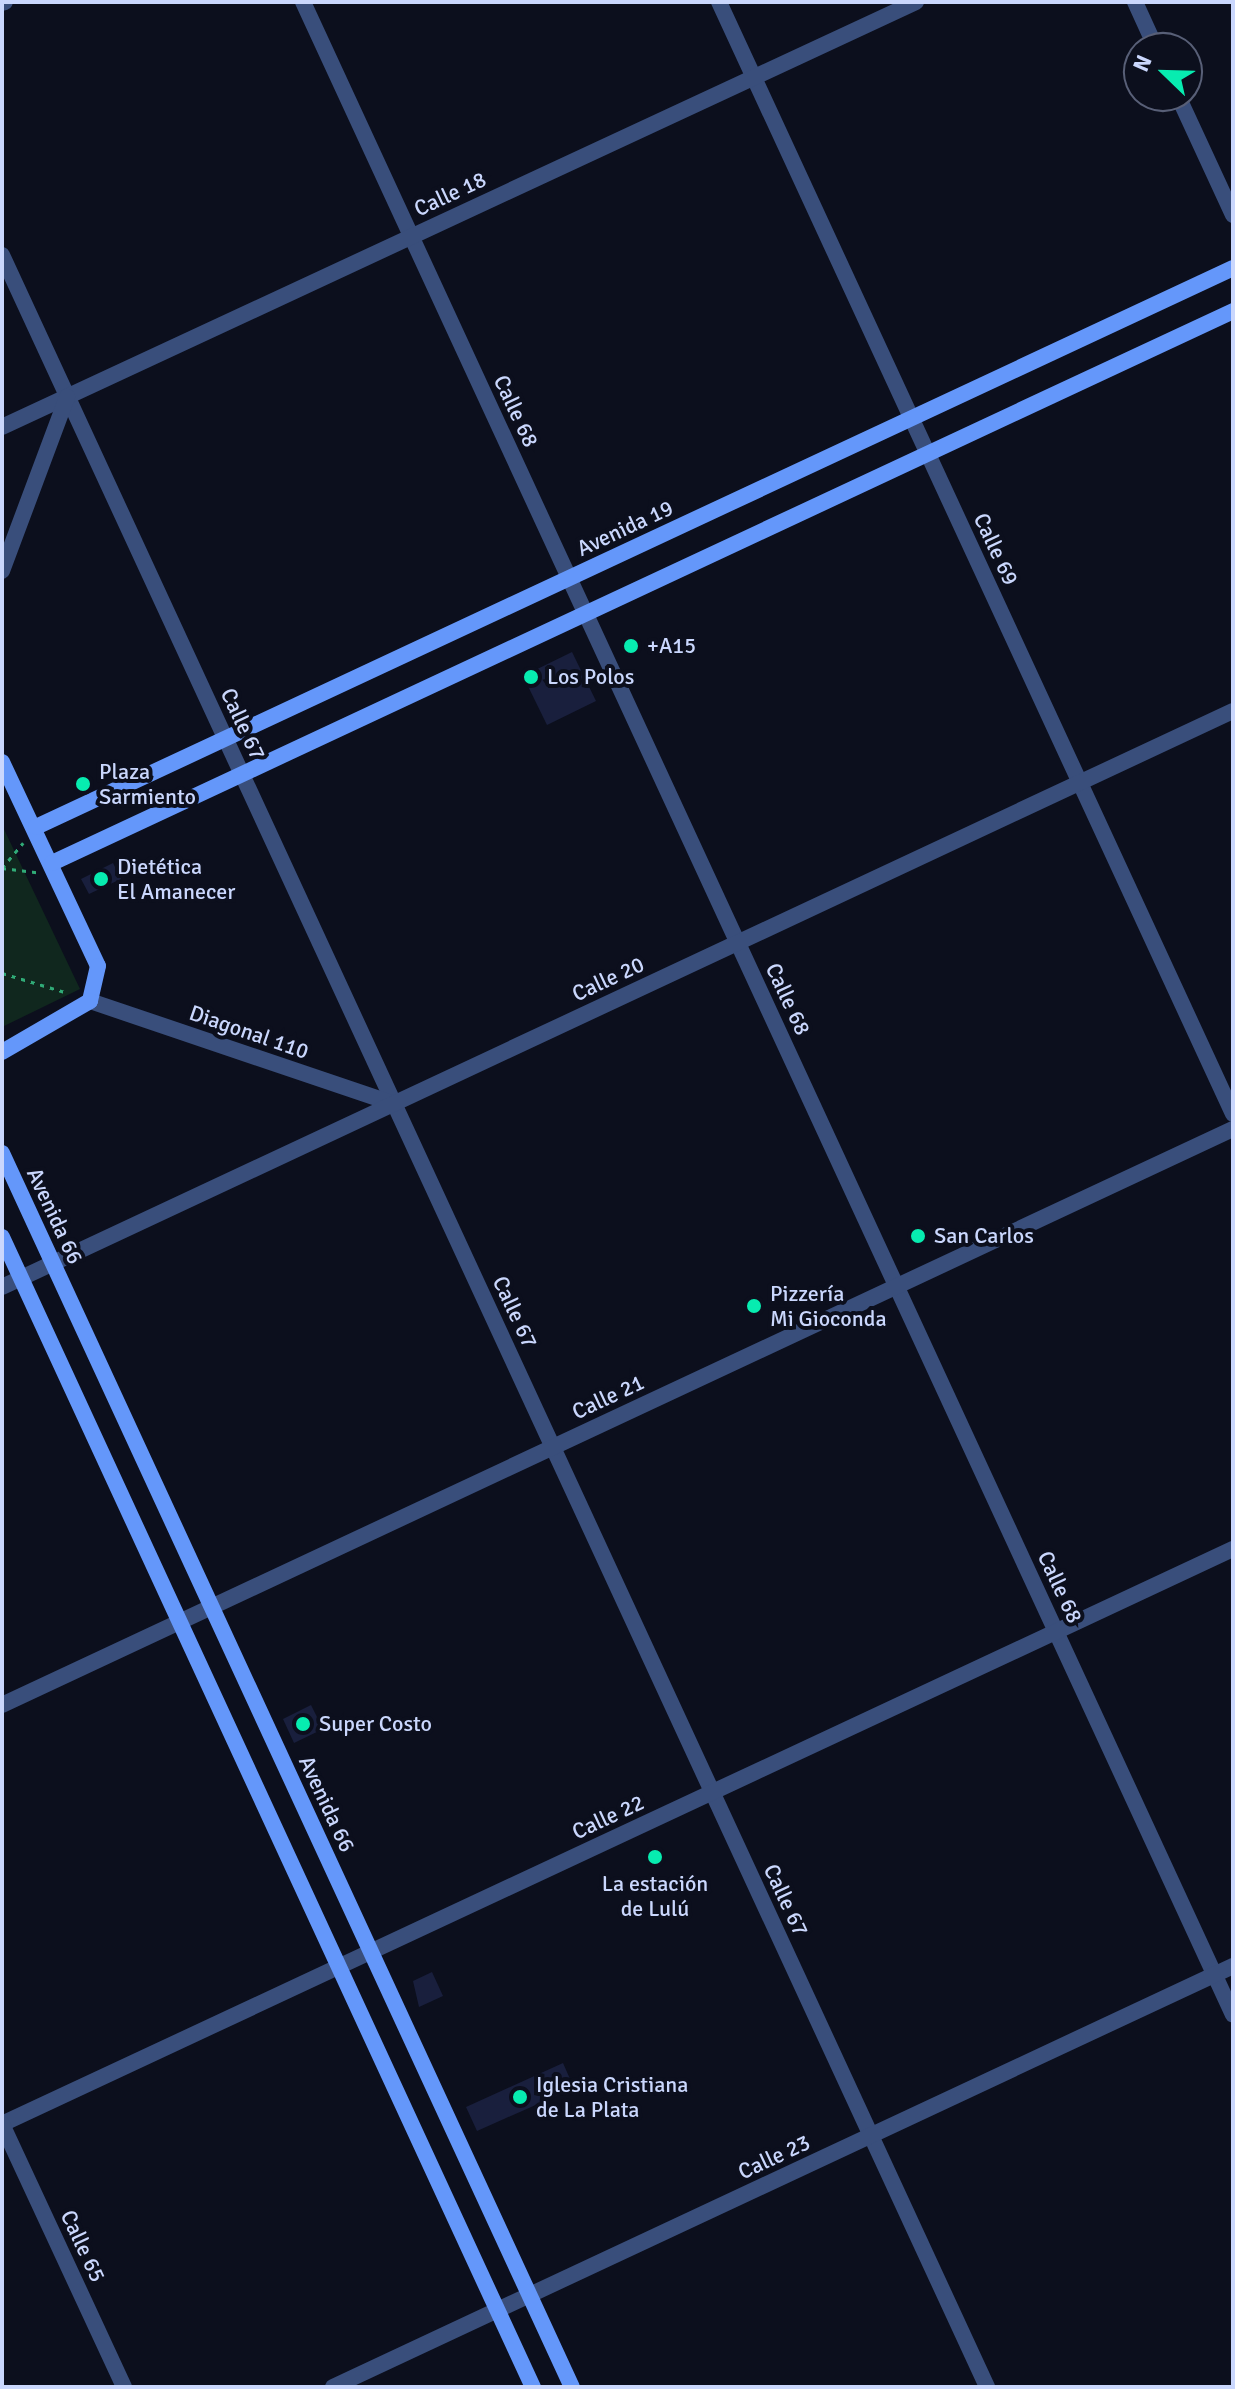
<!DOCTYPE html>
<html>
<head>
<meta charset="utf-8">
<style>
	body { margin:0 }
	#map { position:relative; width:1235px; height:2389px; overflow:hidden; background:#0c0f1d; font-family:Signika,sans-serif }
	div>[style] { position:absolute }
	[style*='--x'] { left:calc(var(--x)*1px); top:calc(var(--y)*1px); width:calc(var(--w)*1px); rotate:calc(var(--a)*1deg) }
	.green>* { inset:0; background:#10271e }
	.building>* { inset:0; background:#191f3d }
	.path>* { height:3px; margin-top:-1.5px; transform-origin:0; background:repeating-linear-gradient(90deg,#30ab77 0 4px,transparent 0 10px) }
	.street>* { height:16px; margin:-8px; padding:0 8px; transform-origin:8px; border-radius:8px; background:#394e7b }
	.secondary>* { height:16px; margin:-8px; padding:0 8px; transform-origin:8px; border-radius:8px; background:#6497fa }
	.dots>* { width:22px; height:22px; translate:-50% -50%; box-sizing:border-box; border:4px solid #0c0f1d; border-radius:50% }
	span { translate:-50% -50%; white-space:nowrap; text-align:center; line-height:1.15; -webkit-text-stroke:8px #0c0f1d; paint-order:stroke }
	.street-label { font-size:22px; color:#cad7fd }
	.poi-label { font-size:22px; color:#cad7fd }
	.left { translate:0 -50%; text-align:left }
	.frame { position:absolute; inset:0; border:4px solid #cad7fd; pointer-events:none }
	.north { position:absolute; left:1123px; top:32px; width:80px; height:80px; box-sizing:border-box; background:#0c0f1d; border:2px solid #585f77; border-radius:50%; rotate:293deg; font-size:22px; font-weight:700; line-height:32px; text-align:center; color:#cad7fd }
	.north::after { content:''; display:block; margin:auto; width:28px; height:36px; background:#07ecb0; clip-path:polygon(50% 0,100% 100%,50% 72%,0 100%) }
</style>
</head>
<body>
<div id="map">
	<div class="green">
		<i style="clip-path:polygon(2px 825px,80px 989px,2px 1027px)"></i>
	</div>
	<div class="building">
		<i style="clip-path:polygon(572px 652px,596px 701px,547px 725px,523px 676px)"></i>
		<i style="clip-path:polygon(113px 863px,121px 879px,89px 894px,81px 879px)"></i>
		<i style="clip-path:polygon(311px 1705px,323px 1729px,294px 1743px,283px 1719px)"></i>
		<i style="clip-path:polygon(432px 1972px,443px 1996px,419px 2007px,413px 1981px)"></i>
		<i style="clip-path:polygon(563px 2063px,574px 2088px,477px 2131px,466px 2107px)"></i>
	</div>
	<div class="path">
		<i style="--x:2;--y:868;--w:35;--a:7"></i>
		<i style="--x:2;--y:868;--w:33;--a:-50"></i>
		<i style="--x:2;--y:973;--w:69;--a:16.9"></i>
	</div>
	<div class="street">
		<i style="--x:303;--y:2;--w:2217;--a:65.2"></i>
		<i style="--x:719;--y:2;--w:1225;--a:65.19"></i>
		<i style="--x:1135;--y:2;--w:51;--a:65.5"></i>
		<i style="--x:2;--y:3;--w:3;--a:-18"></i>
		<i style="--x:1178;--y:96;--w:131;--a:65.2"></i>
		<i style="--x:2;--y:255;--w:2349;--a:65.2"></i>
		<i style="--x:2;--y:427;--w:1008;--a:-24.94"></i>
		<i style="--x:2;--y:571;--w:186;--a:-69.5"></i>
		<i style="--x:90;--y:1001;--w:321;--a:18.7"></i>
		<i style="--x:2;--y:1287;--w:1359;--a:-25.08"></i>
		<i style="--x:2;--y:1705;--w:1359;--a:-25.08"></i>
		<i style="--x:2;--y:2124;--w:1359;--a:-25.04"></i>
		<i style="--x:2;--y:2124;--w:290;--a:65.1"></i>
		<i style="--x:333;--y:2387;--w:994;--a:-25.07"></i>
	</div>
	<div class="secondary">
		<i style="--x:2;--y:762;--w:225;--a:64.8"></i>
		<i style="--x:98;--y:966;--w:36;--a:103"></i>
		<i style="--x:90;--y:1001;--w:102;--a:149.9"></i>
		<i style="--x:36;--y:827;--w:1321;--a:-25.03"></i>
		<i style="--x:52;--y:863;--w:1304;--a:-25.05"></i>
		<i style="--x:2;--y:1153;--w:1359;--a:65.21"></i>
		<i style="--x:2;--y:1237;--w:1267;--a:65.22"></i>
	</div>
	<div class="dots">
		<i style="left:631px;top:646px;background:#07ecb0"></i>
		<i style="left:531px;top:677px;background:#07ecb0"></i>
		<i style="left:83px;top:784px;background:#07ecb0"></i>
		<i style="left:101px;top:879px;background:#07ecb0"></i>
		<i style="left:918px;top:1236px;background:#07ecb0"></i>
		<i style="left:754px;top:1306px;background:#07ecb0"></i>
		<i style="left:303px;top:1724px;background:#07ecb0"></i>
		<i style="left:655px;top:1857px;background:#07ecb0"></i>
		<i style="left:520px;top:2097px;background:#07ecb0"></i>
	</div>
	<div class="street-label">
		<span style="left:450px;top:194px;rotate:-25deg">Calle 18</span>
		<span style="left:516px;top:411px;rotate:65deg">Calle 68</span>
		<span style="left:625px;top:528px;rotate:-25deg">Avenida 19</span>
		<span style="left:996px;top:549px;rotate:65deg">Calle 69</span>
		<span style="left:243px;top:724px;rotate:65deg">Calle 67</span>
		<span style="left:608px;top:979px;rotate:-25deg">Calle 20</span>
		<span style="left:788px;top:999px;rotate:65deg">Calle 68</span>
		<span style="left:249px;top:1032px;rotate:19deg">Diagonal 110</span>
		<span style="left:55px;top:1216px;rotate:65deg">Avenida 66</span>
		<span style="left:515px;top:1312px;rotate:65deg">Calle 67</span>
		<span style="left:608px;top:1397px;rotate:-25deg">Calle 21</span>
		<span style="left:1060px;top:1587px;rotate:65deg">Calle 68</span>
		<span style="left:327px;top:1804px;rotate:65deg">Avenida 66</span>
		<span style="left:608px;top:1817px;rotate:-25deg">Calle 22</span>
		<span style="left:786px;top:1900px;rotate:65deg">Calle 67</span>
		<span style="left:774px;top:2157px;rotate:-25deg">Calle 23</span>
		<span style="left:83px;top:2246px;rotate:65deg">Calle 65</span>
	</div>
	<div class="poi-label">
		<span class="left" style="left:647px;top:646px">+A15</span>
		<span class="left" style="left:547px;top:677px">Los Polos</span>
		<span class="left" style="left:99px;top:784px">Plaza<br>Sarmiento</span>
		<span class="left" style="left:117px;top:879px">Dietética<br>El Amanecer</span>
		<span class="left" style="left:934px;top:1236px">San Carlos</span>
		<span class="left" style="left:770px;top:1306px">Pizzería<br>Mi Gioconda</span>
		<span class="left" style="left:319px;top:1724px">Super Costo</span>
		<span style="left:655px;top:1896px">La estación<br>de Lulú</span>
		<span class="left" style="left:536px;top:2097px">Iglesia Cristiana<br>de La Plata</span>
	</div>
	<div class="frame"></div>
	<div class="north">N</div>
</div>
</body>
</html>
